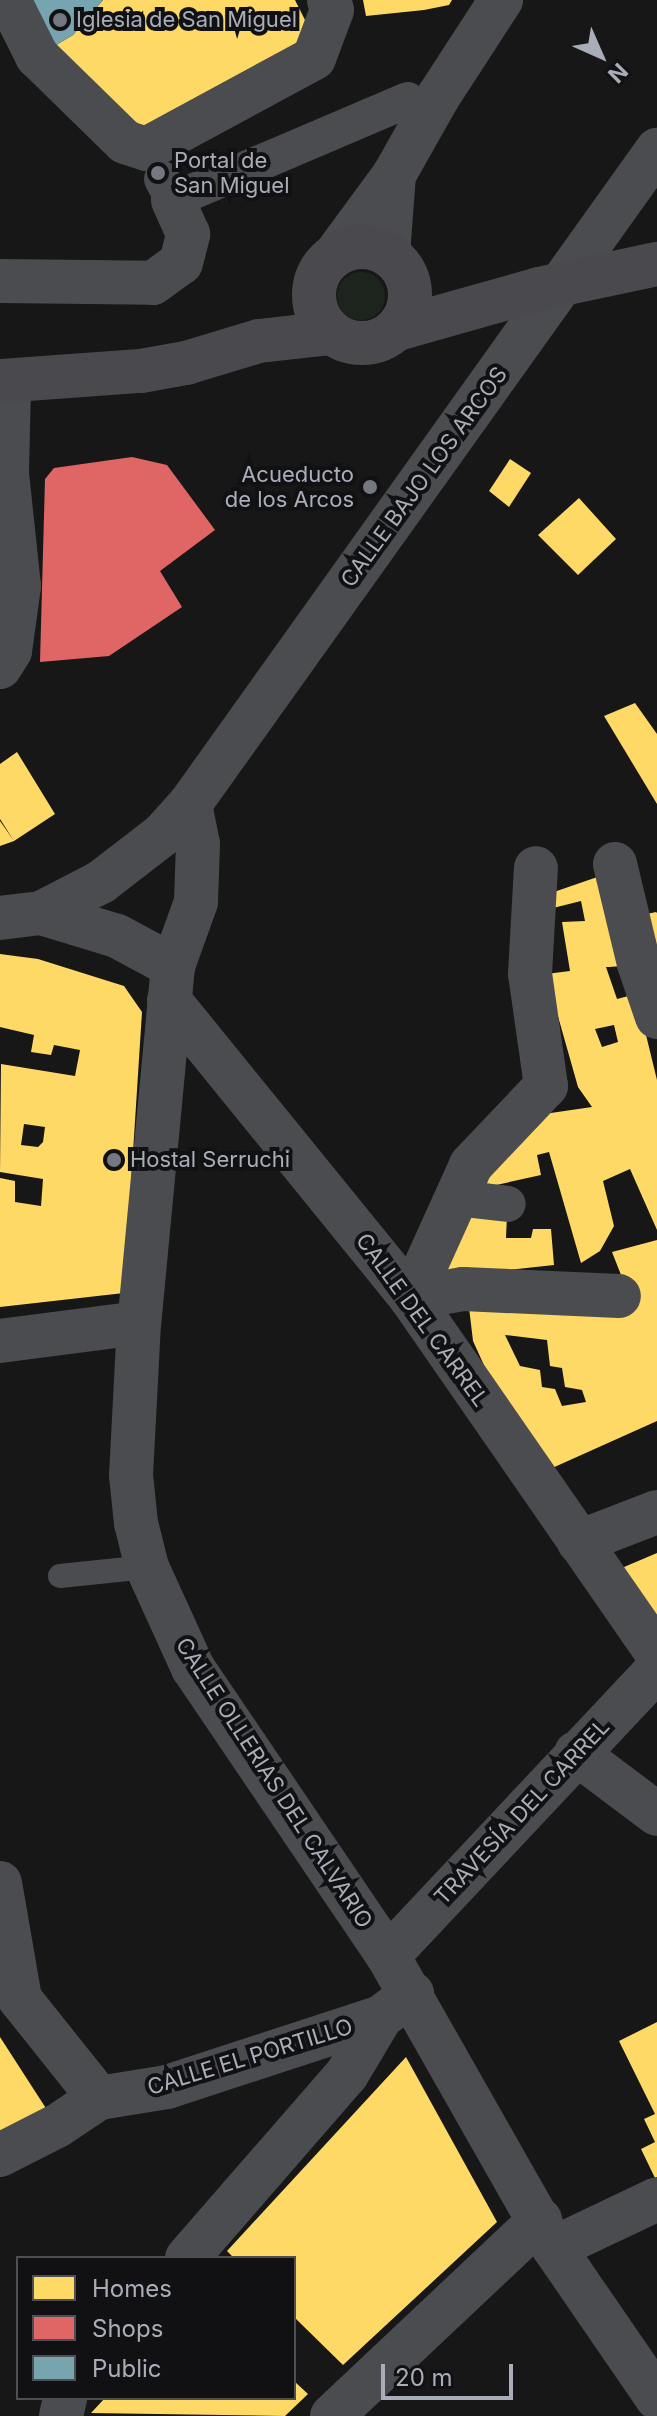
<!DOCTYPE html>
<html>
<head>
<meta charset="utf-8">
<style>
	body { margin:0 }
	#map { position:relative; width:657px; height:2416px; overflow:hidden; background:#171717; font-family:Inter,sans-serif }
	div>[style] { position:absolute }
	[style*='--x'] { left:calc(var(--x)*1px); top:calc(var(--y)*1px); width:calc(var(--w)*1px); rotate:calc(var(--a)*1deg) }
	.green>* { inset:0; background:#1d241e }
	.round { border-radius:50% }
	.homes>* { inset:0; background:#ffd966 }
	.shops>* { inset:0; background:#e06666 }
	.public>* { inset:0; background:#76a5af }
	.service>* { height:24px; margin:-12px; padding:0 12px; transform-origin:12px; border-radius:12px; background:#4b4c50 }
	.pedestrian>* { height:36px; margin:-18px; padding:0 18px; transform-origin:18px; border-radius:18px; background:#4b4c50 }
	.minor>* { height:44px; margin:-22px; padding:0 22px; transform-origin:22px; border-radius:22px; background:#4b4c50 }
	.secondary>* { height:44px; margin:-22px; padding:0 22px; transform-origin:22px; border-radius:22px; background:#4a4a4e }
	.secondary>.ring { margin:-22px; padding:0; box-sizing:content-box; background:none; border:44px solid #4a4a4e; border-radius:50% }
	.secondary-bridge>* { height:44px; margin:-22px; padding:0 22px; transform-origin:22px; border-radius:22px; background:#4a4a4e }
	.dots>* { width:22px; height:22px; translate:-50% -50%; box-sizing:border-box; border:4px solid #111113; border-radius:50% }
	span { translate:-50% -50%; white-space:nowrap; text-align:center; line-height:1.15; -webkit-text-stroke:8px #111113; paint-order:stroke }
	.poi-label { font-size:22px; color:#a8adb8 }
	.left { translate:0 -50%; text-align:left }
	.right { translate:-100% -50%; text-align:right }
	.street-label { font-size:22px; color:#a8adb8 }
	.legend { position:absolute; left:16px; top:2256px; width:280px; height:144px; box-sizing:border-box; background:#111113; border:2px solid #4d4f55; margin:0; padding:10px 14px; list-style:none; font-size:24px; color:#a8adb8 }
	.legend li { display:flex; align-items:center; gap:16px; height:40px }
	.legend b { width:40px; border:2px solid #4d4f55 }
	.north { position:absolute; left:561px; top:16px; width:80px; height:80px; -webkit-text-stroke:6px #111113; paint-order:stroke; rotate:135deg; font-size:22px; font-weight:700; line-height:32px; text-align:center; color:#a8adb8 }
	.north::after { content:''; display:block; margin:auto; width:28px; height:36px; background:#a8adb8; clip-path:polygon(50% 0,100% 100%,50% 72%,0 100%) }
	.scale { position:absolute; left:381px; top:2364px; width:132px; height:36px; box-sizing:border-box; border:4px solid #a8adb8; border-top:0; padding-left:10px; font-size:24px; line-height:28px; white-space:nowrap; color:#a8adb8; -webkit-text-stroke:6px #111113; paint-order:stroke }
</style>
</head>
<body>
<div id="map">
	<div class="green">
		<i class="round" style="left:337px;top:272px;width:48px;height:48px"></i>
	</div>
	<div class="homes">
		<i style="clip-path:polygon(103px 0,295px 0,308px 26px,299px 49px,140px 133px,51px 48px,73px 35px)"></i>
		<i style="clip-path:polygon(363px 0,452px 0,449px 5px,424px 10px,366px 16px)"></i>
		<i style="clip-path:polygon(510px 459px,531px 473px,509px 507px,489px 491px)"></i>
		<i style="clip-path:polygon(579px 498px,616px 539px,578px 575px,538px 535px)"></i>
		<i style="clip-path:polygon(635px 703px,657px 734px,657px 804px,604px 716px)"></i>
		<i style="clip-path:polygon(17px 752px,55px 814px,14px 841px,0 846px,0 821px,14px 841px,0 819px,0 764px)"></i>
		<i style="clip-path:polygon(evenodd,606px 874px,627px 966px,606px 967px,617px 999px,636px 994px,657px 1080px,657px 1230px,630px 1169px,603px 1181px,614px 1226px,600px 1251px,581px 1263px,549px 1152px,537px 1155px,541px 1175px,469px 1191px,544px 1114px,592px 1107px,578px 1087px,546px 974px,570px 971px,562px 922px,585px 921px,581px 901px,545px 910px,551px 893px,606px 874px,614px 1025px,618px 1042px,602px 1047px,595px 1029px,614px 1025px)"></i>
		<i style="clip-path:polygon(656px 912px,657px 913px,657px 970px,642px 915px)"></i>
		<i style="clip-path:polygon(evenodd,0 954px,38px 959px,124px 986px,142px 1012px,124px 1293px,0 1307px,0 1178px,15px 1181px,15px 1202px,41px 1206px,43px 1179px,0 1172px,1px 1064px,75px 1076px,80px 1050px,54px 1045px,51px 1055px,31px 1052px,34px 1035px,0 1027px,0 954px,24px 1124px,45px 1127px,43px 1142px,38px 1147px,21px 1145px,24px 1124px)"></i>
		<i style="clip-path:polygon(465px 1206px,507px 1215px,506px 1238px,531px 1238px,533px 1229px,551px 1229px,554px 1265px,444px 1277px)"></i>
		<i style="clip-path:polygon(evenodd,657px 1240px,657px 1421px,550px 1469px,498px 1396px,473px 1341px,468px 1299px,623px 1280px,612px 1252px,657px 1240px,505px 1335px,547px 1340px,550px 1366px,562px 1368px,565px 1387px,582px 1390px,586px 1402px,562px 1406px,555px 1389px,542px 1387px,540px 1370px,520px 1366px,505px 1335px)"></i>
		<i style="clip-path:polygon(657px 1553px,657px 1624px,617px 1570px)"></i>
		<i style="clip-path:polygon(657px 2022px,657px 2177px,655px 2178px,641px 2149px,655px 2142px,644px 2119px,655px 2114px,619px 2041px)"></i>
		<i style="clip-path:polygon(0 2037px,49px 2113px,0 2132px)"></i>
		<i style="clip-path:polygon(406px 2057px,497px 2222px,343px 2365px,294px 2317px,294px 2258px,234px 2258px,227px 2251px)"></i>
		<i style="clip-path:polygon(294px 2381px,308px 2394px,285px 2416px,91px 2413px,105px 2398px,294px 2398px)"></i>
	</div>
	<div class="shops">
		<i style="clip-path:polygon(132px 457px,167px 465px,215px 530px,160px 571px,182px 607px,109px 656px,40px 662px,45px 479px,54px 468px)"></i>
	</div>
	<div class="public">
		<i style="clip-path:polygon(26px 0,103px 0,73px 35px,51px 48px)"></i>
	</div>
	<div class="service">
		<i style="--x:60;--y:1576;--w:87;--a:-5.9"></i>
	</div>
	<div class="pedestrian">
		<i style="--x:162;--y:179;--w:24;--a:62"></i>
		<i style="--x:173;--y:200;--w:255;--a:-23.1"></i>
		<i style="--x:457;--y:1198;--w:51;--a:6.7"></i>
	</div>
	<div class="minor">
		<i style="--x:9;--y:0;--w:63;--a:63.4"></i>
		<i style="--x:37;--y:56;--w:123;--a:44.3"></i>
		<i style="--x:125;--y:142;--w:22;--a:18"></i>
		<i style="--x:146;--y:149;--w:191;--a:-28.4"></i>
		<i style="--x:314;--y:58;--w:51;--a:-69.4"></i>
		<i style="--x:332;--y:10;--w:10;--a:-107"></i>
		<i style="--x:336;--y:254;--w:98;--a:-53.7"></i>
		<i style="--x:394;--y:175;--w:90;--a:-60.6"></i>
		<i style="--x:438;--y:97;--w:116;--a:-57"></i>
		<i style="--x:388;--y:254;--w:79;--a:-85.7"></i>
		<i style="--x:0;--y:281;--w:153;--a:0.7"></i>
		<i style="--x:153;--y:283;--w:34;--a:-36"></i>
		<i style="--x:181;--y:263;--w:30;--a:-76"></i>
		<i style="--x:188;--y:234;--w:37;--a:-114"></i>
		<i style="--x:0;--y:667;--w:19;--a:-58"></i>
		<i style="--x:10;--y:651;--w:66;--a:-82.1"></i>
		<i style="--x:19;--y:586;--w:114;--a:-96.1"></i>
		<i style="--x:7;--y:473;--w:91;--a:-88.7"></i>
		<i style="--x:190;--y:804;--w:41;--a:78.7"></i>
		<i style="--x:198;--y:844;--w:58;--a:92"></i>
		<i style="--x:196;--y:902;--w:68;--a:109.8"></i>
		<i style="--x:173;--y:966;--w:359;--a:95.4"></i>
		<i style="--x:139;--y:1323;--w:152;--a:93"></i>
		<i style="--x:131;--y:1475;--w:48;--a:84.1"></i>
		<i style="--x:136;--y:1523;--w:45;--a:76"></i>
		<i style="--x:147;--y:1567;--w:111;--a:65.5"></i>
		<i style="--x:193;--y:1668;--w:348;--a:55.9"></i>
		<i style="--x:388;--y:1956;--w:336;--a:60.4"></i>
		<i style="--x:554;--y:2248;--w:182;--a:55.5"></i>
		<i style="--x:615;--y:864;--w:103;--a:76.5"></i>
		<i style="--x:639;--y:964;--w:56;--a:71.2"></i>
		<i style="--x:41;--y:913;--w:79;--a:16.8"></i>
		<i style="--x:117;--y:936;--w:64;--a:28.2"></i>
		<i style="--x:0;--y:918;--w:41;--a:-7"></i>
		<i style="--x:41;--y:913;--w:68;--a:-27.3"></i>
		<i style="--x:101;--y:882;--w:78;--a:-37.7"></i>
		<i style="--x:163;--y:834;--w:40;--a:-48"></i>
		<i style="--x:190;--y:804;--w:804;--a:-54.47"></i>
		<i style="--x:169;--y:1000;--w:384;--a:50.9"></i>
		<i style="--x:411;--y:1298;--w:432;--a:55.3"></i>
		<i style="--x:411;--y:1298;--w:146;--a:-65.7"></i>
		<i style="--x:471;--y:1165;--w:109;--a:-46.5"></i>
		<i style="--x:546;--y:1086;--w:113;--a:-98.1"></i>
		<i style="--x:530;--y:974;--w:106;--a:-86.8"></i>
		<i style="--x:411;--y:1298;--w:53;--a:-9.8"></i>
		<i style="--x:463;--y:1289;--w:156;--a:2.6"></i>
		<i style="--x:0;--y:1341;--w:140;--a:-7.4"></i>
		<i style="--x:579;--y:1542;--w:84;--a:-21"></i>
		<i style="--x:576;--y:1753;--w:101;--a:37"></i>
		<i style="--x:0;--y:1883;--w:118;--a:80.2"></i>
		<i style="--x:20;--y:1999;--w:127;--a:51.4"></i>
		<i style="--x:388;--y:1956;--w:393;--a:-46.8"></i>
		<i style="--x:0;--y:2155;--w:64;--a:-27"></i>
		<i style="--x:57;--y:2126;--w:50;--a:-33.7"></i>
		<i style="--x:99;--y:2098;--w:69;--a:-9.2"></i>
		<i style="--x:167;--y:2087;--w:225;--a:-18.1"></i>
		<i style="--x:381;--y:2017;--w:39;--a:-37"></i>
		<i style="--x:554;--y:2248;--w:114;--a:-25.4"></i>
		<i style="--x:187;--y:2258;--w:244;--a:-49"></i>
		<i style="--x:347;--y:2074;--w:66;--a:-59.2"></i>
		<i style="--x:61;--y:2416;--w:18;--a:-77"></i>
		<i style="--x:332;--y:2416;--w:286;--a:-43.3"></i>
	</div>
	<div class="secondary">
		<i class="ring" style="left:314px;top:247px;width:52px;height:52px"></i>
		<i style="--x:397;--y:329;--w:148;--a:-15.7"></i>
		<i style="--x:0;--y:381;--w:141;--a:-4.1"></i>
		<i style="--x:141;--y:371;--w:46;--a:-10.1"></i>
		<i style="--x:186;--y:363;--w:76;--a:-16.8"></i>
		<i style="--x:259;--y:341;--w:73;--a:-6.3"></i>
	</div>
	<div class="secondary-bridge">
		<i style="--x:539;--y:289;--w:121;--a:-12"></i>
	</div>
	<div class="dots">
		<i style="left:60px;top:20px;background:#757880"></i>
		<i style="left:158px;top:173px;background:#757880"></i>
		<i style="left:370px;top:487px;background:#757880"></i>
		<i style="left:114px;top:1160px;background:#757880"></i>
	</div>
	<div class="poi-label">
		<span class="left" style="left:76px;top:20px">Iglesia de San Miguel</span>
		<span class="left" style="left:174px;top:173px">Portal de<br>San Miguel</span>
		<span class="right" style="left:354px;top:487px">Acueducto<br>de los Arcos</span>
		<span class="left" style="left:130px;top:1160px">Hostal Serruchi</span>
	</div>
	<div class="street-label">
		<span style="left:424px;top:477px;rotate:-54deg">CALLE BAJO LOS ARCOS</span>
		<span style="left:422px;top:1320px;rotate:54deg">CALLE DEL CARREL</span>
		<span style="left:274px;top:1783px;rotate:57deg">CALLE OLLERIAS DEL CALVARIO</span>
		<span style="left:522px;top:1812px;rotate:-47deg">TRAVESÍA DEL CARREL</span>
		<span style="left:250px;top:2057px;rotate:-17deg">CALLE EL PORTILLO</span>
	</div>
	<ul class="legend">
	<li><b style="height:22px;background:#ffd966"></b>Homes</li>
	<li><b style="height:22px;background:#e06666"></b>Shops</li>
	<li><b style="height:22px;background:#76a5af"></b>Public</li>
	</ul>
	<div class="north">N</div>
	<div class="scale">20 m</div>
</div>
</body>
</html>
